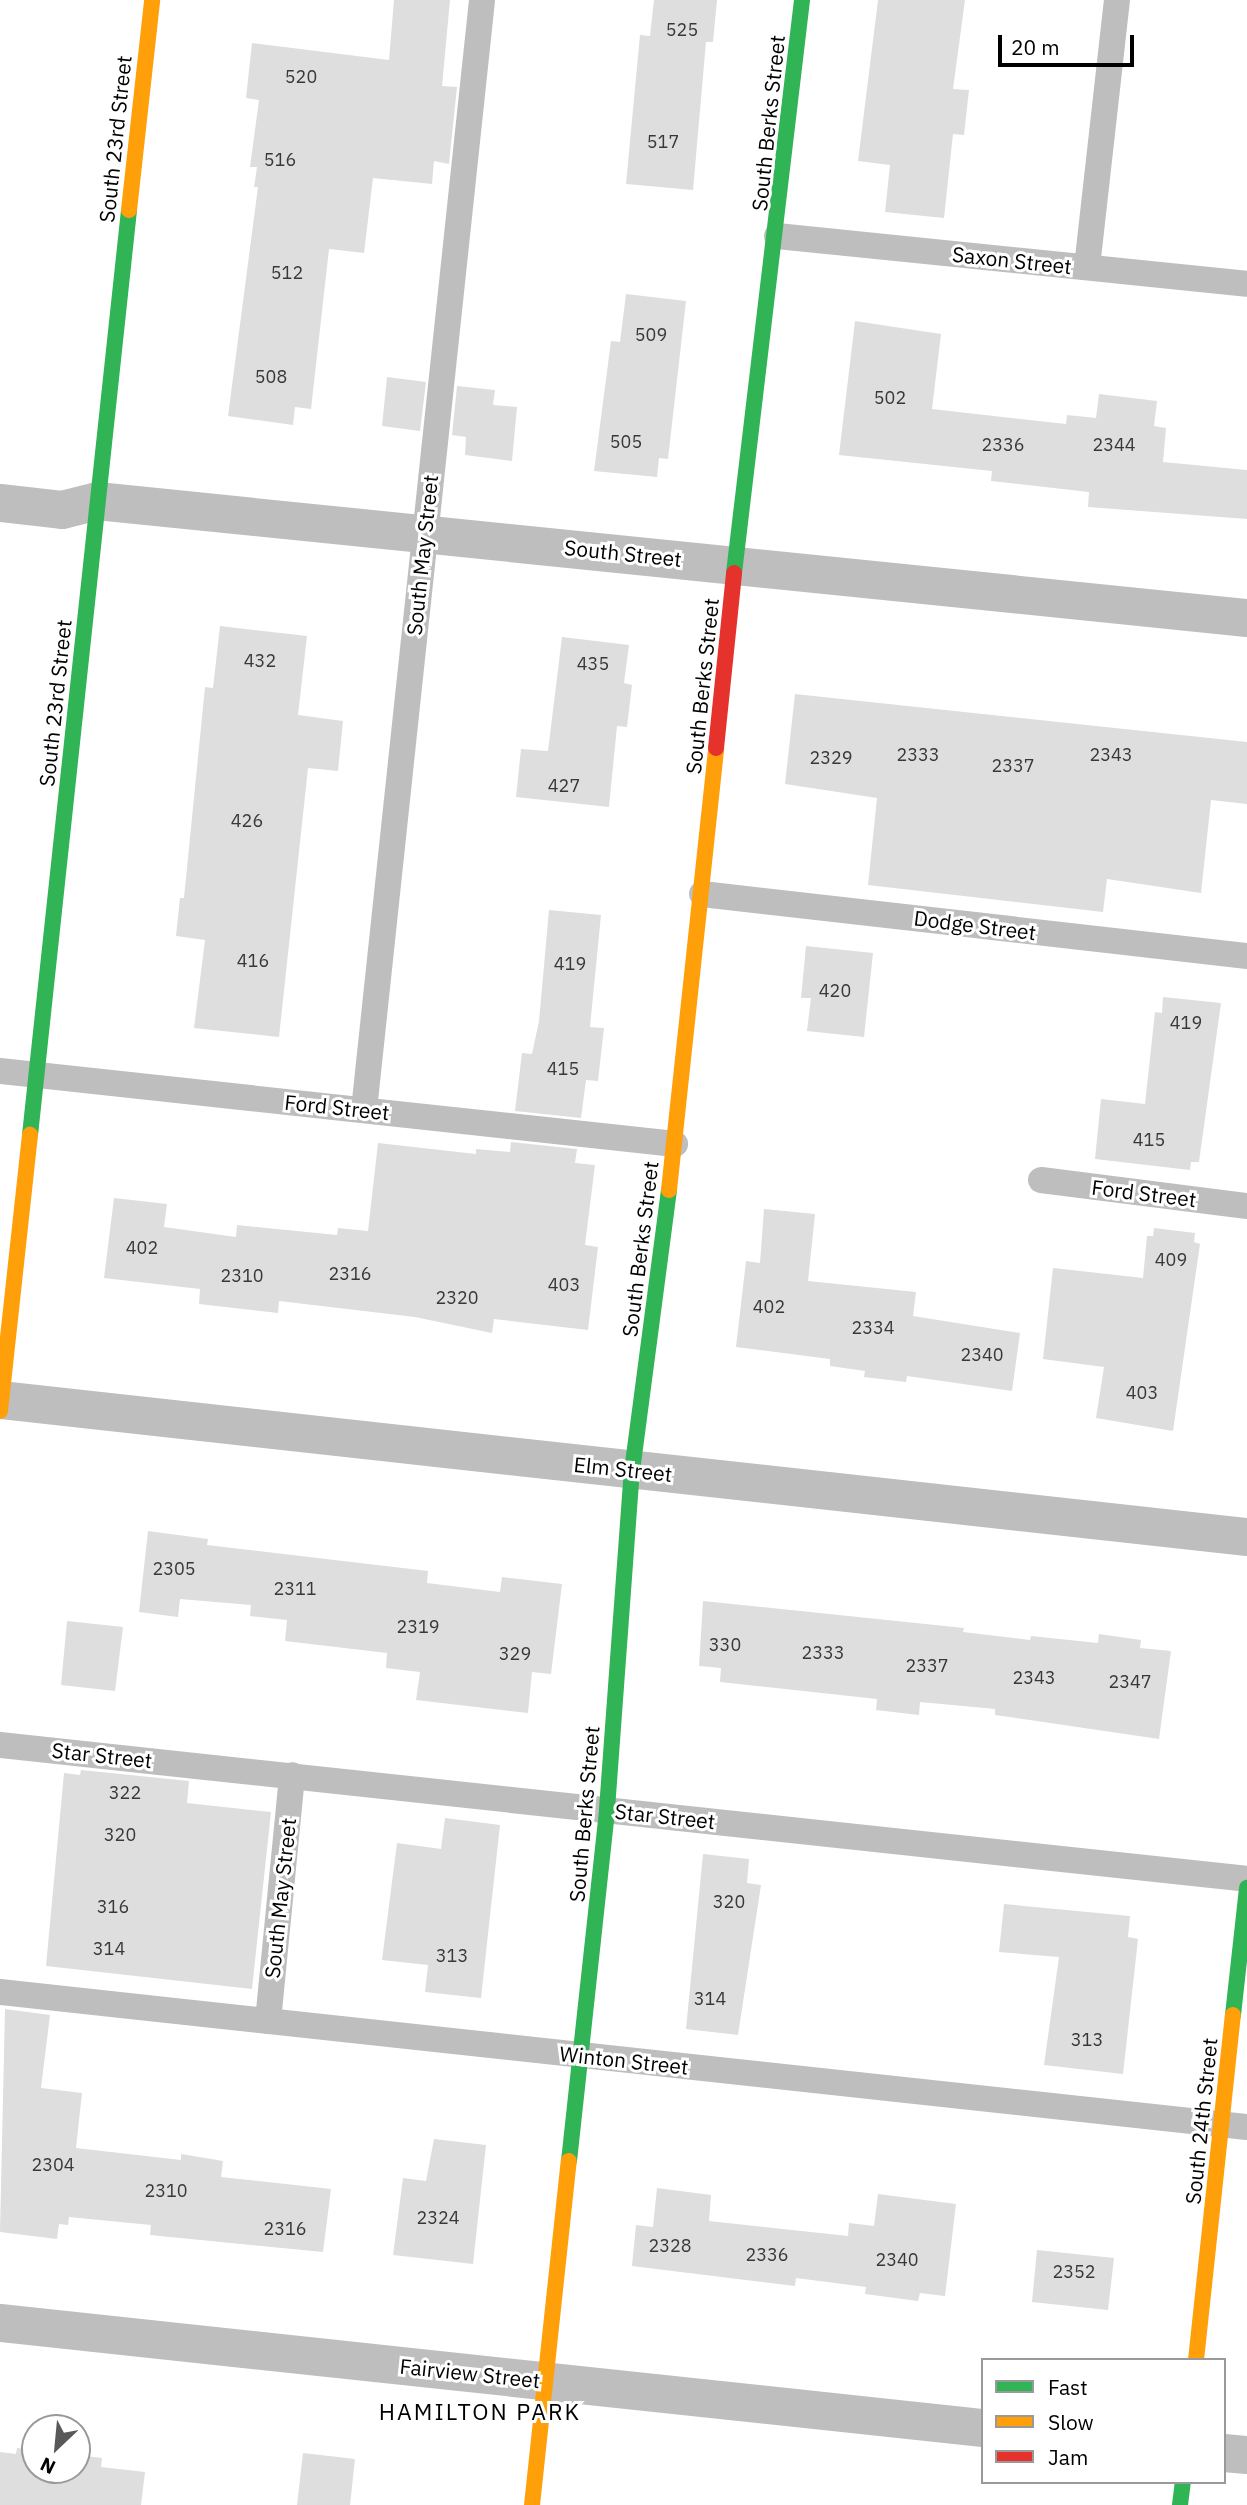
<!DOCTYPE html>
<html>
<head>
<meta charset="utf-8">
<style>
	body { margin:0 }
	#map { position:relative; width:1247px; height:2505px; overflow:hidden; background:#fff; font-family:"IBM Plex Sans",sans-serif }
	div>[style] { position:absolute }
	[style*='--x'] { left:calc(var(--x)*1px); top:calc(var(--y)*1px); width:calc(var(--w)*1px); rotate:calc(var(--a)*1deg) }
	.building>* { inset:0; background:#dedede }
	.lane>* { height:26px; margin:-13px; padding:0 13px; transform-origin:13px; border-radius:13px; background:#bebebe }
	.street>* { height:38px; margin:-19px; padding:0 19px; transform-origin:19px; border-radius:19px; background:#bebebe }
	.fast>* { height:16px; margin:-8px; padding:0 8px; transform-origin:8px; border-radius:8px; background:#30b455 }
	.slow>* { height:16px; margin:-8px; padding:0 8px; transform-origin:8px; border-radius:8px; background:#ff9f0a }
	.jam>* { height:16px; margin:-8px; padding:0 8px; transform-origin:8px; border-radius:8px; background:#e5322d }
	span { translate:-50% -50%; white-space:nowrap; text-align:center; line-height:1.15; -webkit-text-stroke:6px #fff; paint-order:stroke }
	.number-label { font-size:18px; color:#383838 }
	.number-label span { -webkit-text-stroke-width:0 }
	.street-label { font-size:21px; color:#000 }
	.neighbourhood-label { font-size:23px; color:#000; letter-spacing:2px }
	.legend { position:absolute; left:981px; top:2358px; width:245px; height:126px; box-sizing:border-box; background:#fff; border:2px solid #999; margin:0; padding:9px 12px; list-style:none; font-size:21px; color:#000 }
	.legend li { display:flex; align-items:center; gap:14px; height:35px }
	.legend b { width:35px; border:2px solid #999 }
	.north { position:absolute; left:21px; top:2414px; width:70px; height:70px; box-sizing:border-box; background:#fff; border:2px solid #999; border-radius:50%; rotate:206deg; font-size:19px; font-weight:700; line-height:28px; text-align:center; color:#000 }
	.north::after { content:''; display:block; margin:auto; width:24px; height:32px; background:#595959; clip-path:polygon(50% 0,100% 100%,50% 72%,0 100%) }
	.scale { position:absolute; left:998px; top:35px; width:136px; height:32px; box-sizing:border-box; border:4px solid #000; border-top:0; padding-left:9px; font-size:21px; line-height:24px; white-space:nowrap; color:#000; -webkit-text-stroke:5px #fff; paint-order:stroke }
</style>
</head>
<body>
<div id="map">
	<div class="building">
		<i style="clip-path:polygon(394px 0,450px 0,442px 86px,457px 87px,449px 164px,434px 161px,432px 184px,373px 178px,364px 253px,329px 249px,311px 409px,295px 407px,293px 425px,228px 416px,258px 187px,254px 187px,257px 167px,250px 167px,259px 100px,246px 98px,252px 43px,389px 60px)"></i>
		<i style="clip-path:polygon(654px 0,717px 0,713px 42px,706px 42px,693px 190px,626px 184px,640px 35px,650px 36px)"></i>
		<i style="clip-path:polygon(878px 0,965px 0,953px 89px,969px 90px,964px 135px,953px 134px,944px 218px,885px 212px,890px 165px,858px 161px)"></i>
		<i style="clip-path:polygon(626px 294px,686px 301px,668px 459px,659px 458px,657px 477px,594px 471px,611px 341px,620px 342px)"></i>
		<i style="clip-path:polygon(855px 321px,941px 334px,932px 409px,1066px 424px,1067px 415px,1096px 418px,1099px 394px,1157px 401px,1154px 426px,1166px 428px,1163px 462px,1247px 470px,1247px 519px,1088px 507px,1089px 492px,991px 481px,992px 471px,839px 455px)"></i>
		<i style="clip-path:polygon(387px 377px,426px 382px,420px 431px,382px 426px)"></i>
		<i style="clip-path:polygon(457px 386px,495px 390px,493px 405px,517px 407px,512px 461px,465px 455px,466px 437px,452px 435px)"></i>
		<i style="clip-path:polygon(220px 626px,307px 636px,298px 715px,343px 721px,338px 771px,308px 768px,279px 1037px,194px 1028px,205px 940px,176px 936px,180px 898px,184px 898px,205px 687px,213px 688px)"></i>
		<i style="clip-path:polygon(562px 637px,629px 645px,624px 683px,632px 685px,627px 727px,617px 726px,609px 807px,516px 797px,521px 749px,548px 751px)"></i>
		<i style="clip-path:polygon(795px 694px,1247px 742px,1247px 804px,1211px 800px,1201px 893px,1107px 879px,1103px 912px,868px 885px,877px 798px,785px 784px)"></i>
		<i style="clip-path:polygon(549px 910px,601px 915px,590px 1027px,604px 1028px,598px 1081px,586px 1080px,581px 1118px,515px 1111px,522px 1053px,532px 1054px,539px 1021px)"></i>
		<i style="clip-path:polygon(806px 946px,873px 953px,864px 1037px,807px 1031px,811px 998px,801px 998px)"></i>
		<i style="clip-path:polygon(1163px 997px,1221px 1003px,1199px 1162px,1191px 1162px,1190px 1170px,1095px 1159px,1101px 1099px,1145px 1104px,1155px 1012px,1162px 1013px)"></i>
		<i style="clip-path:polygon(511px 1142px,577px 1149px,575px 1163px,595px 1165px,585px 1245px,598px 1247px,588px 1330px,494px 1319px,492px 1333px,415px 1317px,279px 1301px,278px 1313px,199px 1304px,200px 1289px,104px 1278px,114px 1198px,167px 1204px,164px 1227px,236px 1237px,237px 1225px,337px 1235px,338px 1228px,368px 1231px,378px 1143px,476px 1154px,476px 1149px,510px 1152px)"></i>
		<i style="clip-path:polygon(764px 1209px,815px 1214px,808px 1281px,916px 1292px,913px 1316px,1020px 1333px,1012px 1391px,907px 1376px,906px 1382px,864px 1377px,865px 1371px,830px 1366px,830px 1359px,736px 1347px,746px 1261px,760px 1263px)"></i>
		<i style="clip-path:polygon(1154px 1228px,1195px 1233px,1194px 1242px,1200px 1244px,1173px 1431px,1096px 1418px,1104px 1367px,1043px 1359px,1053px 1268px,1143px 1278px,1147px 1236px,1153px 1236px)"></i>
		<i style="clip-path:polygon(148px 1531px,208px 1539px,207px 1545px,428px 1571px,427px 1583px,500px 1592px,502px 1577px,562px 1584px,551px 1674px,532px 1672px,528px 1713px,416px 1700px,420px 1672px,386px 1668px,387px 1653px,285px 1641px,287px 1620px,250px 1616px,251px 1605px,180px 1599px,178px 1617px,139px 1612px)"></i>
		<i style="clip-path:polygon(703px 1601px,964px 1628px,963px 1632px,1030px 1640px,1031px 1636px,1098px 1643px,1099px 1634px,1141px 1640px,1140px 1648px,1171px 1651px,1159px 1739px,995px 1715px,995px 1709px,920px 1702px,919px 1715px,876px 1710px,877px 1699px,720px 1682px,721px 1668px,699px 1666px)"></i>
		<i style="clip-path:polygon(67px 1621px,123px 1627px,115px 1691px,61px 1685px)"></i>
		<i style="clip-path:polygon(81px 1770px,189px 1781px,187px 1803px,271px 1812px,252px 1989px,46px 1966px,64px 1773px,80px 1775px)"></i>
		<i style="clip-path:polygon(445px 1818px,500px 1825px,481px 1998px,425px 1992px,428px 1965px,382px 1960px,397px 1843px,441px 1849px)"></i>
		<i style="clip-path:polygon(703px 1854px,749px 1859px,747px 1883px,761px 1885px,738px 2035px,686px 2029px)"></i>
		<i style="clip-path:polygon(1004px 1904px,1130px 1916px,1128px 1937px,1138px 1939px,1123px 2074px,1044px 2065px,1059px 1957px,999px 1952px)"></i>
		<i style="clip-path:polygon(5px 2009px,50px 2015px,41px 2088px,82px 2093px,76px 2148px,181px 2160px,181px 2154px,223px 2161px,221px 2177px,331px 2189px,323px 2252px,150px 2235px,151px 2225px,69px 2217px,68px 2225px,59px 2224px,57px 2239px,0 2232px)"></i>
		<i style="clip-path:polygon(434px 2139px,486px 2145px,473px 2264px,393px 2255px,403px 2178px,426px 2181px)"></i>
		<i style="clip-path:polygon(657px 2188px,711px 2195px,709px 2221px,848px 2236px,849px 2223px,874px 2226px,878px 2194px,956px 2204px,945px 2296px,920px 2293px,918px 2301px,865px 2294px,866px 2287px,796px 2278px,795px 2286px,632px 2266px,636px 2225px,653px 2227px)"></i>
		<i style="clip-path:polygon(1037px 2250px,1114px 2258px,1108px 2310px,1032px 2302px)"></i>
		<i style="clip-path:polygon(17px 2448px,35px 2450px,35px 2470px,77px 2470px,77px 2455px,102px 2458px,101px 2467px,145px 2472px,141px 2505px,0 2505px,0 2452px,16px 2454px)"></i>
		<i style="clip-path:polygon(303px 2453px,355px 2459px,350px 2505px,297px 2505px)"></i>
	</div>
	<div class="lane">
		<i style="--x:777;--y:236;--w:472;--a:5.8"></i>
		<i style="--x:1087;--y:267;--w:269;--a:-83.6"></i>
		<i style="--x:702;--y:894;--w:549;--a:6.49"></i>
		<i style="--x:0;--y:1071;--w:679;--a:6.17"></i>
		<i style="--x:364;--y:1110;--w:1116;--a:-83.93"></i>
		<i style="--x:1041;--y:1180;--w:208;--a:7.2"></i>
		<i style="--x:0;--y:1745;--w:1254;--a:6.13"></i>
		<i style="--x:0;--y:1992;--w:1254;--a:6.18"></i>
		<i style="--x:268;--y:2021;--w:247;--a:-84.4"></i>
	</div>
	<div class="street">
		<i style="--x:0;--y:503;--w:62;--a:6.4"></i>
		<i style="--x:62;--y:510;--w:36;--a:-14"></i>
		<i style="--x:97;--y:501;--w:1156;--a:5.81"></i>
		<i style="--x:0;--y:1400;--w:1255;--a:6.27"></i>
		<i style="--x:0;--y:2323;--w:989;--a:6.1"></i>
		<i style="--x:1224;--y:2453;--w:23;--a:5"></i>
	</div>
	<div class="fast">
		<i style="--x:734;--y:573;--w:577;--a:-83.23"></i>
		<i style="--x:30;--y:1135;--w:930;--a:-83.89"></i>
		<i style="--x:1233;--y:2015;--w:128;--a:-83.7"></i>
		<i style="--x:569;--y:2161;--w:354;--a:-83.8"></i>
		<i style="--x:607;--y:1809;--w:339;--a:-85.8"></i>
		<i style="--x:632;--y:1471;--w:283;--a:-82.5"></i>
		<i style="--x:1180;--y:2505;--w:23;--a:-83"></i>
	</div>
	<div class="slow">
		<i style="--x:129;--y:210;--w:211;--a:-83.7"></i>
		<i style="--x:669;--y:1190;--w:444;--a:-83.9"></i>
		<i style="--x:0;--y:1411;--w:278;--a:-83.8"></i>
		<i style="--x:1196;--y:2360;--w:347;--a:-83.9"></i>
		<i style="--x:532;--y:2505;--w:346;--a:-83.9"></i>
	</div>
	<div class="jam">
		<i style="--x:716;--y:748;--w:176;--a:-84.1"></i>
	</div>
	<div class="number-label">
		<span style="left:682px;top:30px">525</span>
		<span style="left:301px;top:77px">520</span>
		<span style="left:663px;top:142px">517</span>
		<span style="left:280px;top:160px">516</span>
		<span style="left:287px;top:273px">512</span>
		<span style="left:651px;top:335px">509</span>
		<span style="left:271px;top:377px">508</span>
		<span style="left:890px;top:398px">502</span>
		<span style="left:626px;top:442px">505</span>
		<span style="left:1003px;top:445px">2336</span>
		<span style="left:1114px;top:445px">2344</span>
		<span style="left:260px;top:661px">432</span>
		<span style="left:593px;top:664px">435</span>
		<span style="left:918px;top:755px">2333</span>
		<span style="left:1111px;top:755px">2343</span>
		<span style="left:831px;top:758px">2329</span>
		<span style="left:1013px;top:766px">2337</span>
		<span style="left:564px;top:786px">427</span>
		<span style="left:247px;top:821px">426</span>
		<span style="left:253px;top:961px">416</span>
		<span style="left:570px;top:964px">419</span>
		<span style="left:835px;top:991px">420</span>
		<span style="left:1186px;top:1023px">419</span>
		<span style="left:563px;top:1069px">415</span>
		<span style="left:1149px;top:1140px">415</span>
		<span style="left:142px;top:1248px">402</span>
		<span style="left:1171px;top:1260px">409</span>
		<span style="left:350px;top:1274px">2316</span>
		<span style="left:242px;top:1276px">2310</span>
		<span style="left:564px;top:1285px">403</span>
		<span style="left:457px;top:1298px">2320</span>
		<span style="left:769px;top:1307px">402</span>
		<span style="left:873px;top:1328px">2334</span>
		<span style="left:982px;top:1355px">2340</span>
		<span style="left:1142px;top:1393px">403</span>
		<span style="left:174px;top:1569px">2305</span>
		<span style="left:295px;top:1589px">2311</span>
		<span style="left:418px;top:1627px">2319</span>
		<span style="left:725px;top:1645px">330</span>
		<span style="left:823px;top:1653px">2333</span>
		<span style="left:515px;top:1654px">329</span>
		<span style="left:927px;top:1666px">2337</span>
		<span style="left:1034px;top:1678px">2343</span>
		<span style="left:1130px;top:1682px">2347</span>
		<span style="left:125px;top:1793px">322</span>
		<span style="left:120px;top:1835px">320</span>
		<span style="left:729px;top:1902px">320</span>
		<span style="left:113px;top:1907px">316</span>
		<span style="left:109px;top:1949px">314</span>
		<span style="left:452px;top:1956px">313</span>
		<span style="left:710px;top:1999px">314</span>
		<span style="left:1087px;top:2040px">313</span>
		<span style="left:53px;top:2165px">2304</span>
		<span style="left:166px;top:2191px">2310</span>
		<span style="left:438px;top:2218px">2324</span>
		<span style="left:285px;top:2229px">2316</span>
		<span style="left:670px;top:2246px">2328</span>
		<span style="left:767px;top:2255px">2336</span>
		<span style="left:897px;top:2260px">2340</span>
		<span style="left:1074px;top:2272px">2352</span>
	</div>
	<div class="street-label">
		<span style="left:768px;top:123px;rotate:-84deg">South Berks Street</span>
		<span style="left:115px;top:139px;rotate:-84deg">South 23rd Street</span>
		<span style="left:1012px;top:260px;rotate:6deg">Saxon Street</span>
		<span style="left:623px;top:553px;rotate:6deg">South Street</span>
		<span style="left:422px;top:555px;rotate:-84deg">South May Street</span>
		<span style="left:702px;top:686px;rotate:-84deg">South Berks Street</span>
		<span style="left:55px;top:703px;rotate:-84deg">South 23rd Street</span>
		<span style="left:975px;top:925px;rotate:7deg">Dodge Street</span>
		<span style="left:337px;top:1107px;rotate:6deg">Ford Street</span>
		<span style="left:1144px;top:1193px;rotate:7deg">Ford Street</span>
		<span style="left:640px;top:1249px;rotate:-83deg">South Berks Street</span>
		<span style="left:623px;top:1469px;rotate:6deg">Elm Street</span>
		<span style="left:102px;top:1755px;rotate:6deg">Star Street</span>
		<span style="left:584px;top:1814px;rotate:-85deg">South Berks Street</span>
		<span style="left:665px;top:1816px;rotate:6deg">Star Street</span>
		<span style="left:280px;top:1898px;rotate:-84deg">South May Street</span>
		<span style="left:624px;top:2060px;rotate:6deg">Winton Street</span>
		<span style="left:1201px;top:2121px;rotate:-84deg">South 24th Street</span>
		<span style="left:470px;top:2373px;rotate:6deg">Fairview Street</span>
	</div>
	<div class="neighbourhood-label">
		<span style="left:480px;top:2411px">HAMILTON PARK</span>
	</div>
	<ul class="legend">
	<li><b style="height:9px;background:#30b455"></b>Fast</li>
	<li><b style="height:9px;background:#ff9f0a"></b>Slow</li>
	<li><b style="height:9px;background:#e5322d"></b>Jam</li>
	</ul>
	<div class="north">N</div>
	<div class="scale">20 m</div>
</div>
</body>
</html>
